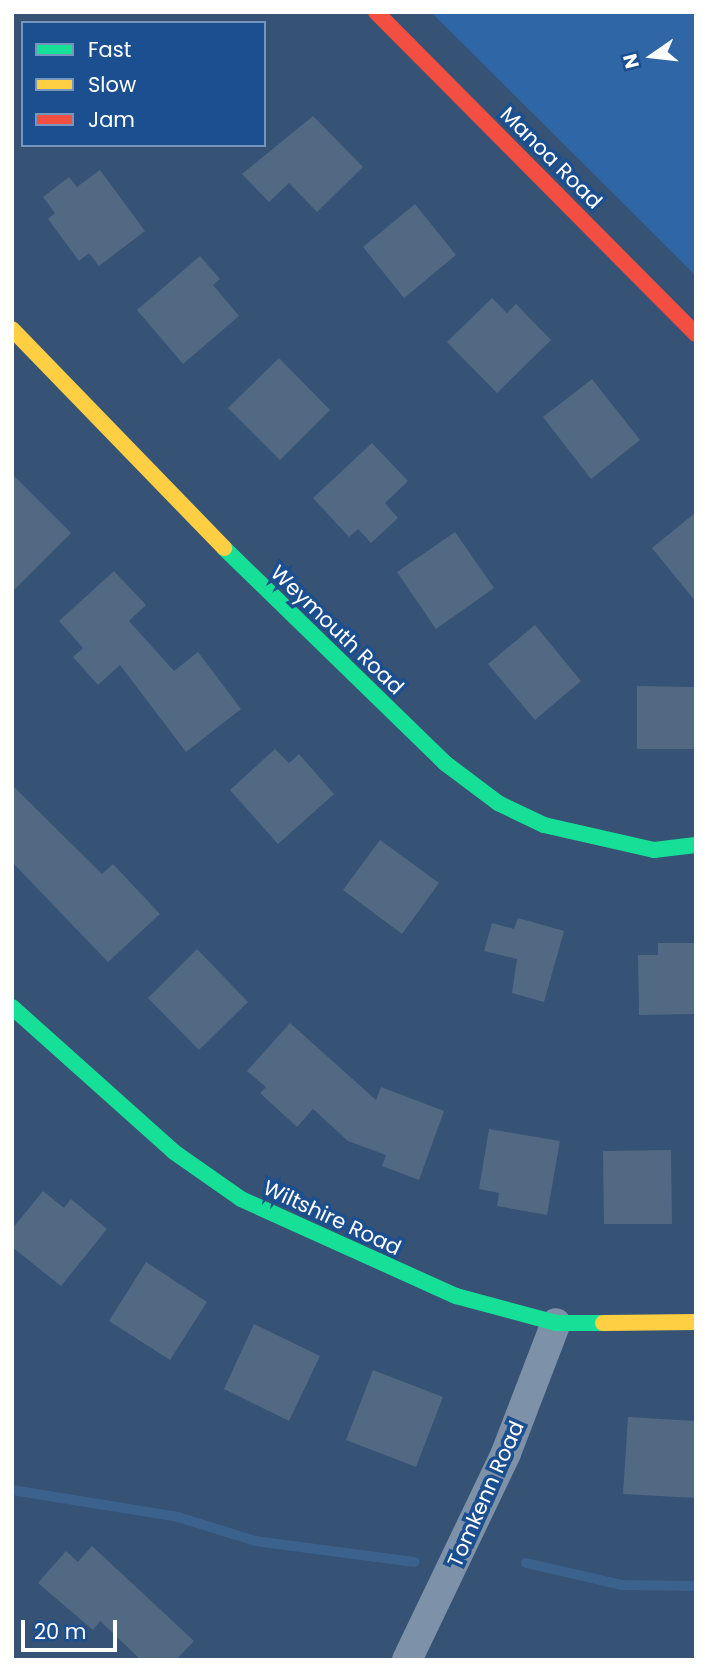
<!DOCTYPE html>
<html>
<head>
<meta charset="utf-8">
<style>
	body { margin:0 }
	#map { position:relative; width:708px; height:1672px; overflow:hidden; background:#365274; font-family:Poppins,sans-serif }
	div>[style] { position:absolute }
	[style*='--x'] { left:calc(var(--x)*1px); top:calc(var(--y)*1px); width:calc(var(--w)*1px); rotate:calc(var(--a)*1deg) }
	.green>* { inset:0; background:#2f66a5 }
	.stream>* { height:10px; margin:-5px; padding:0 5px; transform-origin:5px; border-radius:5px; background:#3b618d }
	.building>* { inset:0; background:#526984 }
	.street>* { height:30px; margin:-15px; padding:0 15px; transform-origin:15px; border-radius:15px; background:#7d92a8 }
	.fast>* { height:16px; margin:-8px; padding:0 8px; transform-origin:8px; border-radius:8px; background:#16e098 }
	.slow>* { height:16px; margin:-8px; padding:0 8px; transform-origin:8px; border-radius:8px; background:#ffcf43 }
	.jam>* { height:16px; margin:-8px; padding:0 8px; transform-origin:8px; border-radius:8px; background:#f24e42 }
	span { translate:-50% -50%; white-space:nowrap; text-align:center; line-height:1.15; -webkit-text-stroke:7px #1b4f8f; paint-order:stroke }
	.street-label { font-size:21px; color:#fff }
	.frame { position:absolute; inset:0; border:14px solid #fff; pointer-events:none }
	.legend { position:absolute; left:21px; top:21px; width:245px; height:126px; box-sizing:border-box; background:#1b4f8f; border:2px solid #7695bc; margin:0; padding:9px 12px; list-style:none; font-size:21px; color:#fff }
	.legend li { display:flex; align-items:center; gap:14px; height:35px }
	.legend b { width:35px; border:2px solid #7695bc }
	.north { position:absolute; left:617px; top:21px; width:70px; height:70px; -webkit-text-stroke:5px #1b4f8f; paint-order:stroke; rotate:256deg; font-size:19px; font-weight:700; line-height:28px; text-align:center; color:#fff }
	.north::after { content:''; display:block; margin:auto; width:24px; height:32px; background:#fff; clip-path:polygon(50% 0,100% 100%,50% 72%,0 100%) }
	.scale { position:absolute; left:21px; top:1620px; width:96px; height:32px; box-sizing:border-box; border:4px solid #fff; border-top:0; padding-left:9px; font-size:21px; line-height:24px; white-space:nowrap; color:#fff; -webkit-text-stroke:5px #1b4f8f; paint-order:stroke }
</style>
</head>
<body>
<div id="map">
	<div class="green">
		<i style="clip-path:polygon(431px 12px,696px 12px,696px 276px)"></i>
	</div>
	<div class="stream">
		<i style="--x:12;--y:1490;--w:168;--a:9.2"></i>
		<i style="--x:178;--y:1517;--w:81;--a:17.3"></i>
		<i style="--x:255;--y:1541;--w:161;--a:7.5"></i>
		<i style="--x:526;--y:1563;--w:98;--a:12.9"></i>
		<i style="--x:622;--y:1585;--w:74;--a:0.8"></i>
	</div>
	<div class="building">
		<i style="clip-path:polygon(313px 116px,363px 167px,317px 212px,289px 183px,269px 202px,242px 174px)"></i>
		<i style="clip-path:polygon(100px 170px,145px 231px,99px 266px,89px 253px,79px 261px,48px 219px,55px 213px,43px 197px,69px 177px,77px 187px)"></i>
		<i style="clip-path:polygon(415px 204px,456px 255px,404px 298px,363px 247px)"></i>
		<i style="clip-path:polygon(200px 256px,220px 279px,213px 285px,239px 316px,183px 364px,137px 310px)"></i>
		<i style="clip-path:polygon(492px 298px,507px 313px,516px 304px,551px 340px,497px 393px,447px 342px)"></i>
		<i style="clip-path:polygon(279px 358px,330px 410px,280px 460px,228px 408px)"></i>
		<i style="clip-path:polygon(592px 379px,640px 440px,591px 479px,543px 417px)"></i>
		<i style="clip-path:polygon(372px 443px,408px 481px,385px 503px,398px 518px,371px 543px,358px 529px,349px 537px,313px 498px)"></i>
		<i style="clip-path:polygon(12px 474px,71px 533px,12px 592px)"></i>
		<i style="clip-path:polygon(696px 512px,696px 602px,652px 548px)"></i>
		<i style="clip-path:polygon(455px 532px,494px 588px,436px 629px,397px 572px)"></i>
		<i style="clip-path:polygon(114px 571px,146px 605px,129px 621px,174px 671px,198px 652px,241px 709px,186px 752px,120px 665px,98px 685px,73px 657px,83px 648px,59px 621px)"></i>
		<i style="clip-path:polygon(535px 625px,581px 681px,535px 720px,488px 664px)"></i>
		<i style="clip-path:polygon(637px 686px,696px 687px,696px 749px,637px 749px)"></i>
		<i style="clip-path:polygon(275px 749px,289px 763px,299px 754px,334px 794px,278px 844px,230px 790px)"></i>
		<i style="clip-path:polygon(12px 785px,102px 874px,113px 864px,160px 914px,108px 962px,12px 862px)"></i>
		<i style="clip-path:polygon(380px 840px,439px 883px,402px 934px,343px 890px)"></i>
		<i style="clip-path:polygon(518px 918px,564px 931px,544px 1002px,512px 993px,517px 959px,484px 951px,492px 923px,514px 929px)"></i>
		<i style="clip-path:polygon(658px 943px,696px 943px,696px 1014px,639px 1015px,638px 955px,658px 955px)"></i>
		<i style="clip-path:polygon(197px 949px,248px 1002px,199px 1050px,148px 998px)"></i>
		<i style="clip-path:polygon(290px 1023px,376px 1100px,381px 1087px,444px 1111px,419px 1180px,382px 1166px,386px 1155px,348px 1141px,313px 1109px,297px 1127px,260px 1093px,266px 1087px,247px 1071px)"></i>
		<i style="clip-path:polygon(489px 1129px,560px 1141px,547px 1215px,497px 1206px,499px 1193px,479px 1189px)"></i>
		<i style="clip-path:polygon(671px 1150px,672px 1224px,604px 1224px,603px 1151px)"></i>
		<i style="clip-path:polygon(43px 1191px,64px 1208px,71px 1199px,107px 1229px,61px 1286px,12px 1247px,12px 1229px)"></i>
		<i style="clip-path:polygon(146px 1262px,207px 1302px,170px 1360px,109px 1321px)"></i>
		<i style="clip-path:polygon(254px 1324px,320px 1356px,289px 1421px,224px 1389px)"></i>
		<i style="clip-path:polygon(373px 1370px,443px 1397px,416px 1467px,346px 1440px)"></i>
		<i style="clip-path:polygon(628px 1417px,696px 1421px,696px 1498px,623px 1494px)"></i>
		<i style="clip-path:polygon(92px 1546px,194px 1641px,176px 1660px,141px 1660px,100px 1621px,93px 1630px,38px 1583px,66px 1551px,78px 1562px)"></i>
	</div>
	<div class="street">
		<i style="--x:407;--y:1660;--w:229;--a:-64.4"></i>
		<i style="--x:506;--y:1453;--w:139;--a:-69"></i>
	</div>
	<div class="fast">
		<i style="--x:224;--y:548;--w:308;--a:44.2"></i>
		<i style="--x:445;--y:763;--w:66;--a:37"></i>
		<i style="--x:498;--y:803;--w:51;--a:25.6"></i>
		<i style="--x:544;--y:825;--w:113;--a:12.8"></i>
		<i style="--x:654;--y:850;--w:42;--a:-6.8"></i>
		<i style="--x:12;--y:1007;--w:217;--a:41.8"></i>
		<i style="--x:174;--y:1152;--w:82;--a:35"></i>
		<i style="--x:241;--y:1199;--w:236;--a:24.3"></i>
		<i style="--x:456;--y:1296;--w:104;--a:15.1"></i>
		<i style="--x:556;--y:1323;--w:47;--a:0"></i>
	</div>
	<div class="slow">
		<i style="--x:12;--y:329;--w:305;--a:45.9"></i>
		<i style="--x:603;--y:1323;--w:93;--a:-0.6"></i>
	</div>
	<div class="jam">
		<i style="--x:376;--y:12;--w:454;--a:45.2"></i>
	</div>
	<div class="street-label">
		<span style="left:551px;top:158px;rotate:45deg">Manoa Road</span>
		<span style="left:337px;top:630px;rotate:44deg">Weymouth Road</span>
		<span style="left:332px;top:1218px;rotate:25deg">Wiltshire Road</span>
		<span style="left:486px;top:1494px;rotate:-66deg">Tomkenn Road</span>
	</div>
	<div class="frame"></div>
	<ul class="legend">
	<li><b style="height:9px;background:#16e098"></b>Fast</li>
	<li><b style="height:9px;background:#ffcf43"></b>Slow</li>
	<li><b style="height:9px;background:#f24e42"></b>Jam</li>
	</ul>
	<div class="north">N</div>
	<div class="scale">20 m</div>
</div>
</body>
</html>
